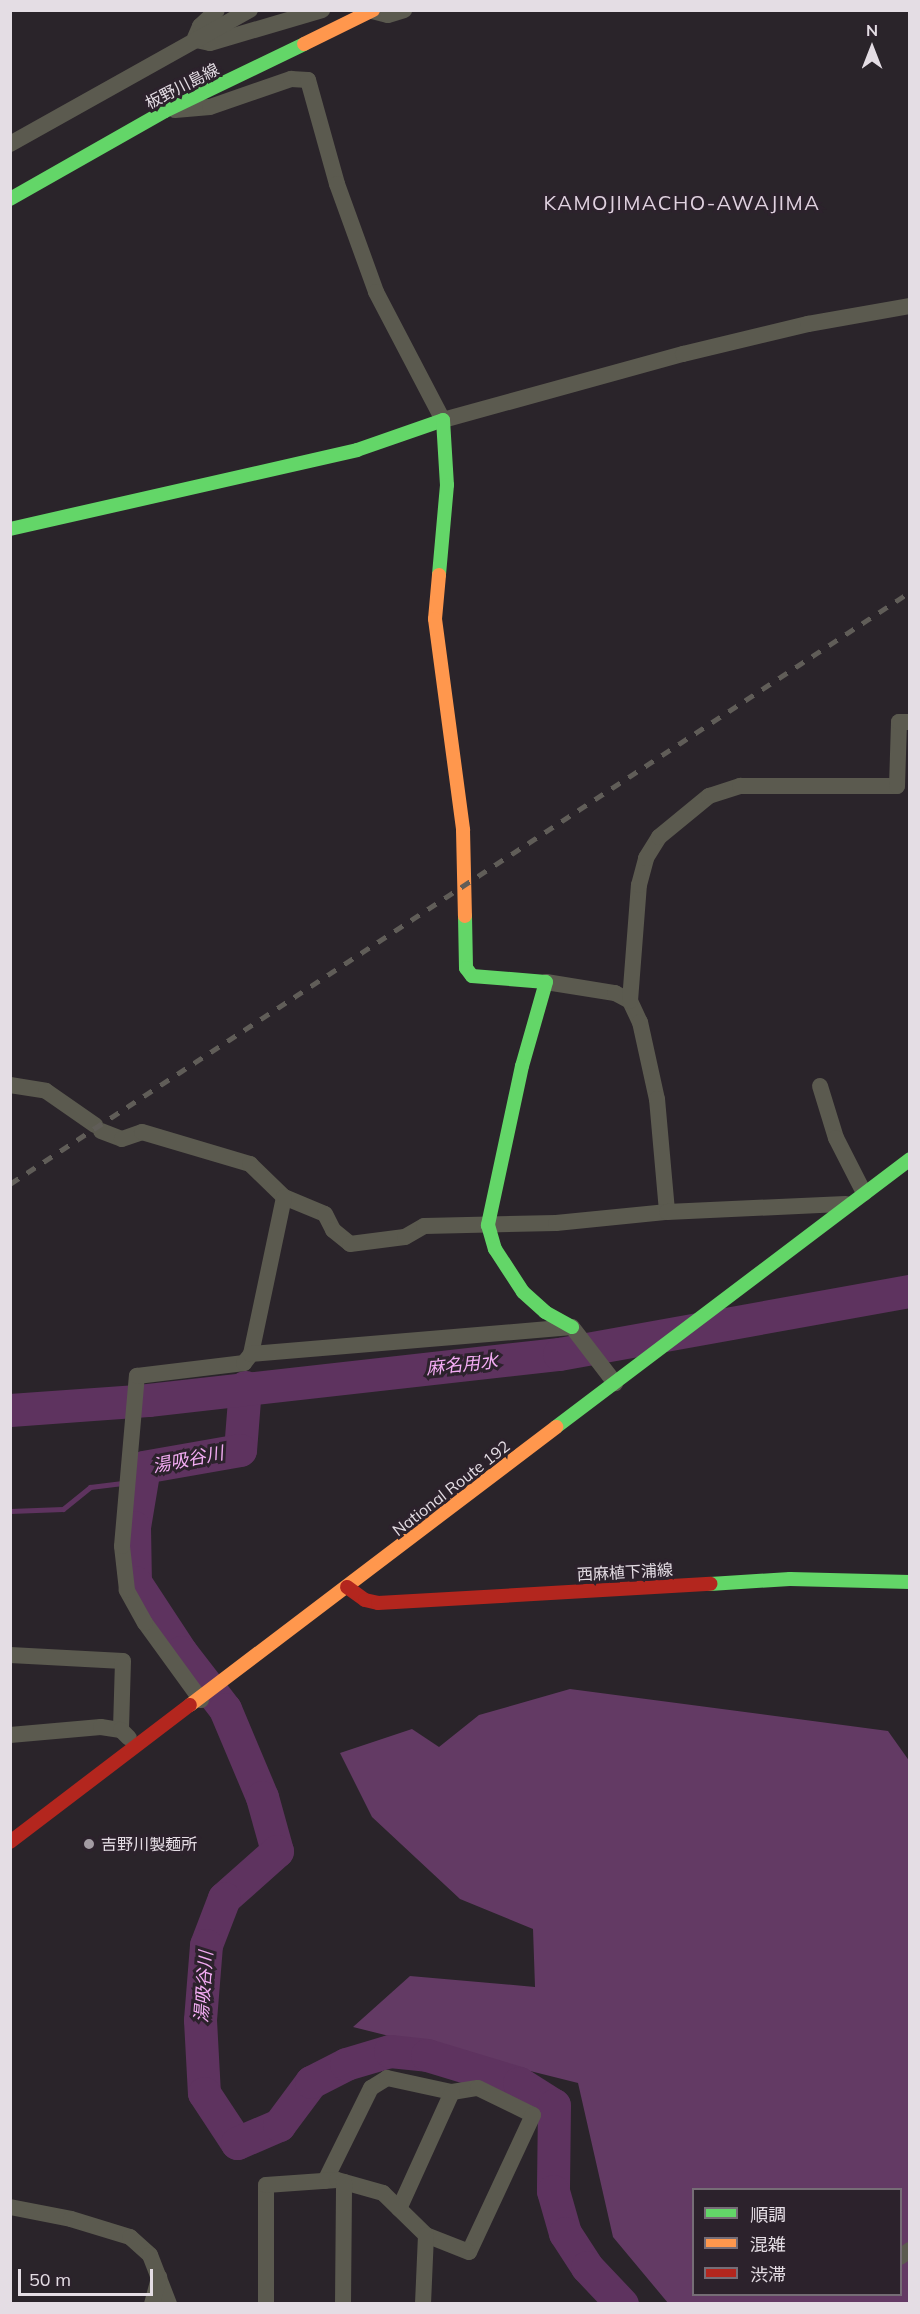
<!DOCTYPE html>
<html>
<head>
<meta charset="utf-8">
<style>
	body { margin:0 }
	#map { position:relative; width:920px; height:2314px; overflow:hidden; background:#2a242a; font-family:Mulish,"Noto Sans JP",sans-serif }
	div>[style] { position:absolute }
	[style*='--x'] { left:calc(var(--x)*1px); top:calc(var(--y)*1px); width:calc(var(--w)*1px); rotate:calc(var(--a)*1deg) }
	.forest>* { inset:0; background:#633a64 }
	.stream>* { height:5px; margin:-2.5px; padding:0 2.5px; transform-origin:2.5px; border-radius:2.5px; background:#5e335f }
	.river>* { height:33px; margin:-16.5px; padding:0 16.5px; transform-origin:16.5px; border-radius:16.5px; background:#5e335f }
	.street>* { height:16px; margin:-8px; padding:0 8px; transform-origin:8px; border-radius:8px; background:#5b5a4f }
	.fast>* { height:14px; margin:-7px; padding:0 7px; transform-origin:7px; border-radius:7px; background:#63d668 }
	.slow>* { height:14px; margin:-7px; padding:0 7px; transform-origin:7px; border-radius:7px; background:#ff974d }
	.jam>* { height:14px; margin:-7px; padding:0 7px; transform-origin:7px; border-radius:7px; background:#b3261e }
	.rail>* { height:4.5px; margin-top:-2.25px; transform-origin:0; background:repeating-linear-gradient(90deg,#605d58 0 10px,transparent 0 20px) }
	.dots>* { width:16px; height:16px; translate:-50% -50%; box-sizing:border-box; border:3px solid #2c222c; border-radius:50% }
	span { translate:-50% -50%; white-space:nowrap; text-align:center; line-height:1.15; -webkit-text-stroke:6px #2c222c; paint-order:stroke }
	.street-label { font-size:16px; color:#e4dde4 }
	.poi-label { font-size:16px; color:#e4dde4 }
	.left { translate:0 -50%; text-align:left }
	.water-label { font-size:18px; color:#f3acf3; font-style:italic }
	.quarter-label { font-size:20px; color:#e0d2e0; letter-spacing:1.5px }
	.frame { position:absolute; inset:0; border:12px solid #e4dde4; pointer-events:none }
	.legend { position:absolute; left:692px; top:2188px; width:210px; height:108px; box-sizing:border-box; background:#2c222c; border:2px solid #766d76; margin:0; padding:8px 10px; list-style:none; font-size:18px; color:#e4dde4 }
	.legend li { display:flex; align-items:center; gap:12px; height:30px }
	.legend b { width:30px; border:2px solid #766d76 }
	.north { position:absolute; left:842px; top:18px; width:60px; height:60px; -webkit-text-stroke:4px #2c222c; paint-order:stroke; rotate:0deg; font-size:16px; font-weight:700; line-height:24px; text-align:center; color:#e4dde4 }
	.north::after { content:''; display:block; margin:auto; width:21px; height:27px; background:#e4dde4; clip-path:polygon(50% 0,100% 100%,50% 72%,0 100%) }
	.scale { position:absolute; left:18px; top:2269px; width:135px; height:27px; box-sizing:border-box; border:3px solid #e4dde4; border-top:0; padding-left:8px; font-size:18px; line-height:21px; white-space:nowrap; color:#e4dde4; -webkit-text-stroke:4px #2c222c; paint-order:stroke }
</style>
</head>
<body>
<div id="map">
	<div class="forest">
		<i style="clip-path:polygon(evenodd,570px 1689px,888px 1731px,910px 1762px,909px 2303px,668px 2303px,613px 2237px,578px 2083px,353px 2027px,410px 1976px,535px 1987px,533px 1929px,460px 1899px,372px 1817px,340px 1753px,412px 1729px,439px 1747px,479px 1715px,570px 1689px,694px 2190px,900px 2190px,900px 2294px,694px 2294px,694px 2190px)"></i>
	</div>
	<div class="stream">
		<i style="--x:10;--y:1511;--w:53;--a:-2.2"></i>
		<i style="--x:63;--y:1509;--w:35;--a:-39"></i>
		<i style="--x:90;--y:1487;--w:49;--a:-7"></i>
	</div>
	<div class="river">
		<i style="--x:245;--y:1387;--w:63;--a:94.5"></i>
		<i style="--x:240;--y:1450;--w:97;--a:170"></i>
		<i style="--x:144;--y:1467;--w:61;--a:99.5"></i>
		<i style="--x:134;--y:1527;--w:55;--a:89"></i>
		<i style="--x:135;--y:1582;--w:84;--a:56.7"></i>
		<i style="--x:181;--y:1652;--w:72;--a:52.3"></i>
		<i style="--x:225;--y:1709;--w:95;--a:67.2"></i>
		<i style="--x:262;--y:1797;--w:56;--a:74.5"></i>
		<i style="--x:277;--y:1851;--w:71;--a:138.4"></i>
		<i style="--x:224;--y:1898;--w:50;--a:111"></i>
		<i style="--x:206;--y:1945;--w:75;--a:94.6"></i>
		<i style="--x:200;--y:2020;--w:73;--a:86.9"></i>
		<i style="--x:204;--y:2093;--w:60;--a:56.6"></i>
		<i style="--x:237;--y:2143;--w:46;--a:-23.2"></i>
		<i style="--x:279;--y:2125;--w:54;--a:-53.3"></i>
		<i style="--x:311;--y:2082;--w:39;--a:-27"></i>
		<i style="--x:346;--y:2064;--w:46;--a:-16.5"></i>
		<i style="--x:390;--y:2051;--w:37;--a:6"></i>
		<i style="--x:427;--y:2055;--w:96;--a:16.9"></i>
		<i style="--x:519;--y:2083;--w:41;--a:32.2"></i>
		<i style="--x:554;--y:2105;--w:86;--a:90.7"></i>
		<i style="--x:553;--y:2191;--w:44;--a:74.1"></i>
		<i style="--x:565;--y:2233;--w:40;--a:57.1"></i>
		<i style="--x:587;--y:2267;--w:51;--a:46.6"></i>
		<i style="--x:10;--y:1410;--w:138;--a:-4.1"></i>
		<i style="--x:148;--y:1400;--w:414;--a:-6.4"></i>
		<i style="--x:559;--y:1354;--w:357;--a:-10.2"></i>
	</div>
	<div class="street">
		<i style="--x:372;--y:11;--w:16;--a:14"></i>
		<i style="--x:388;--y:15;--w:17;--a:-17"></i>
		<i style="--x:195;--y:38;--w:13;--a:-67"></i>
		<i style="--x:200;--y:26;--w:23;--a:-43"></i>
		<i style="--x:196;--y:40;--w:14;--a:12"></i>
		<i style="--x:210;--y:43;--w:117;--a:-16.4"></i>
		<i style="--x:175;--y:110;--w:35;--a:-5"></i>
		<i style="--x:210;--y:107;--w:86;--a:-19.1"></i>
		<i style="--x:291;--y:79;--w:17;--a:3"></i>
		<i style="--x:308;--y:80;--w:108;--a:74.4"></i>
		<i style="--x:337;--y:184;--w:115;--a:70.1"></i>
		<i style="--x:376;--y:292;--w:144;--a:62.4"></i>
		<i style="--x:443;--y:420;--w:249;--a:-15.4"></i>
		<i style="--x:683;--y:354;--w:129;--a:-13.5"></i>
		<i style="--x:808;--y:324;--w:104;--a:-10"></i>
		<i style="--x:10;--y:144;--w:275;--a:-29.2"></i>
		<i style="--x:546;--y:982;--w:70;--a:9.1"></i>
		<i style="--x:615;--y:993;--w:17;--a:28"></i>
		<i style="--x:630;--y:1001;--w:23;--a:65"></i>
		<i style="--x:640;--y:1022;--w:79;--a:77.6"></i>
		<i style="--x:657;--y:1099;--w:113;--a:84.9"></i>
		<i style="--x:630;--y:1001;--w:116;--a:-85.6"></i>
		<i style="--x:639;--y:885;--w:28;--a:-75"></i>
		<i style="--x:646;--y:858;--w:25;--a:-58"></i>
		<i style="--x:659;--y:837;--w:65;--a:-39.4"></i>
		<i style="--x:709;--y:796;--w:33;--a:-18"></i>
		<i style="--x:740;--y:786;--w:157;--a:0"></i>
		<i style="--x:897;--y:786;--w:64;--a:-88.2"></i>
		<i style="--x:899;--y:722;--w:11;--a:0"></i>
		<i style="--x:10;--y:1085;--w:36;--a:9"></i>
		<i style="--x:46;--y:1091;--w:60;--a:34.8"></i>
		<i style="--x:820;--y:1086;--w:54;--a:72.9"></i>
		<i style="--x:836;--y:1138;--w:62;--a:63"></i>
		<i style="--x:101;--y:1131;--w:22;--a:21"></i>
		<i style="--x:122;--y:1139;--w:21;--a:-19"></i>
		<i style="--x:142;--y:1132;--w:113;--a:16.5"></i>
		<i style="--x:250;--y:1164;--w:47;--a:44.1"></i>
		<i style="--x:284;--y:1197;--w:44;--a:22.5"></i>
		<i style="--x:325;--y:1214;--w:18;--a:63"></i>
		<i style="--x:333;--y:1230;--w:22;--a:39"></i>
		<i style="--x:350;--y:1244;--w:55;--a:-7.3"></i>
		<i style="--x:405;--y:1237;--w:22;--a:-30"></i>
		<i style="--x:424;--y:1226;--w:132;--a:-1.3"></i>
		<i style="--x:556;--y:1223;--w:112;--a:-5.7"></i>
		<i style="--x:667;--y:1212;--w:179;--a:-2.6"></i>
		<i style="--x:251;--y:1354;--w:160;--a:-78.1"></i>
		<i style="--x:10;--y:1655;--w:113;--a:3"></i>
		<i style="--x:123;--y:1661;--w:69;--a:91.7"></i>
		<i style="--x:201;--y:1700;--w:95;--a:-126"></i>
		<i style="--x:145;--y:1623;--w:38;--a:-119"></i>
		<i style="--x:127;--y:1590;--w:44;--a:-96.5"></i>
		<i style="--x:122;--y:1546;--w:171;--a:-85"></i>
		<i style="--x:137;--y:1376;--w:108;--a:-6.9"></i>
		<i style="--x:244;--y:1363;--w:11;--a:-52"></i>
		<i style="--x:251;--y:1354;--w:322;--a:-4.8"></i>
		<i style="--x:572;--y:1327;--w:71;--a:52.5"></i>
		<i style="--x:10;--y:1735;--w:91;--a:-5"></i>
		<i style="--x:101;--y:1727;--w:20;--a:9"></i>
		<i style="--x:121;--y:1730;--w:11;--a:45"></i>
		<i style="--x:325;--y:2181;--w:104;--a:-63.7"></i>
		<i style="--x:371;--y:2088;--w:19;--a:-32"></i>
		<i style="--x:387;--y:2078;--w:66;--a:12.2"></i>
		<i style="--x:452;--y:2092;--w:26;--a:-9"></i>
		<i style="--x:478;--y:2088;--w:61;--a:26.1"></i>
		<i style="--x:533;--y:2115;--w:151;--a:115"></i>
		<i style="--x:469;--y:2252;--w:46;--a:-158.4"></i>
		<i style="--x:10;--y:2207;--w:62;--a:11.1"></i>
		<i style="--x:71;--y:2219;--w:62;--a:17"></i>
		<i style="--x:130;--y:2237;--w:27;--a:42"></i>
		<i style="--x:150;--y:2255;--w:53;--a:68.8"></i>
		<i style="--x:399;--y:2209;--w:128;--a:-65.6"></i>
		<i style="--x:900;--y:2257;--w:12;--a:-35"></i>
		<i style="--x:152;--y:2304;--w:28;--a:-75"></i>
		<i style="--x:266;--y:2304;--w:119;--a:-90"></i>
		<i style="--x:266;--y:2185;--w:71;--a:-4"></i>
		<i style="--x:337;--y:2180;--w:48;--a:15.8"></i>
		<i style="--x:383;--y:2193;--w:60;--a:44.3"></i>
		<i style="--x:426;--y:2235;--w:69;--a:92.5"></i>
		<i style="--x:343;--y:2304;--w:122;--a:-89.5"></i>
	</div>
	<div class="fast">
		<i style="--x:10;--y:199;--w:178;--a:-29.6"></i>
		<i style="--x:165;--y:111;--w:154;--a:-25.7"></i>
		<i style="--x:10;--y:529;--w:356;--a:-12.8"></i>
		<i style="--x:357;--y:450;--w:91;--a:-19.2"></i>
		<i style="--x:443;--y:420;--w:65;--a:86.5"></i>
		<i style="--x:447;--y:485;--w:90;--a:95.1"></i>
		<i style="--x:465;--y:916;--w:52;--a:88.9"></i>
		<i style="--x:466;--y:968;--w:10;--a:53"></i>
		<i style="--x:472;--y:976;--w:74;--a:4.6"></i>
		<i style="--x:546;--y:982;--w:87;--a:105.9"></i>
		<i style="--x:522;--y:1066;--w:163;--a:102.1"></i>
		<i style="--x:488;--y:1225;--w:25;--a:74"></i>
		<i style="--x:495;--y:1249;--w:51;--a:56.9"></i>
		<i style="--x:523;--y:1292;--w:30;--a:42"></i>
		<i style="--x:545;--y:1312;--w:31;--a:29"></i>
		<i style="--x:556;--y:1427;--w:444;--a:-37.1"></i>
		<i style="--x:710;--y:1584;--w:80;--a:-3.6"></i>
		<i style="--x:790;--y:1579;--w:120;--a:1.4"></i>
	</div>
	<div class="slow">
		<i style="--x:304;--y:44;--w:77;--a:-26.2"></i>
		<i style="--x:439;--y:575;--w:44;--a:95.2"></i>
		<i style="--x:435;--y:619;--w:213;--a:82.4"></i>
		<i style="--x:463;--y:830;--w:86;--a:88.7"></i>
		<i style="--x:190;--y:1705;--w:460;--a:-37.2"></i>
	</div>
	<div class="jam">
		<i style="--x:347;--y:1587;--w:22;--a:36"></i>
		<i style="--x:365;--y:1600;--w:13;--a:13"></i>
		<i style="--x:378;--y:1603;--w:333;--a:-3.3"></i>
		<i style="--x:10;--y:1842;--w:226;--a:-37.3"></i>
	</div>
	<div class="rail">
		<i style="--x:10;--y:1184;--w:1077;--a:-33.34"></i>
	</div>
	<div class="dots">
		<i style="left:89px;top:1844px;background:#a39ca3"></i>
	</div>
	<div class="street-label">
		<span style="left:182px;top:86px;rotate:-27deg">板野川島線</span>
		<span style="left:451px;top:1488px;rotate:-38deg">National Route 192</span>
		<span style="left:625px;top:1572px;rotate:-3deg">西麻植下浦線</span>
	</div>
	<div class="poi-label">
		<span class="left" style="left:101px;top:1844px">吉野川製麺所</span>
	</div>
	<div class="water-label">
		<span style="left:462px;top:1365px;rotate:-6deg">麻名用水</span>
		<span style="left:188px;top:1460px;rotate:-11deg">湯吸谷川</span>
		<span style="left:204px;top:1987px;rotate:-86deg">湯吸谷川</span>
	</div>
	<div class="quarter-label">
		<span style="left:682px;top:202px">KAMOJIMACHO-AWAJIMA</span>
	</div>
	<div class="frame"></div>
	<ul class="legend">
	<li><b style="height:8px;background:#63d668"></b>順調</li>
	<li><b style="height:8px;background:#ff974d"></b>混雑</li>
	<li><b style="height:8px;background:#b3261e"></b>渋滞</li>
	</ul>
	<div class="north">N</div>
	<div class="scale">50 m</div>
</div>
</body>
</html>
